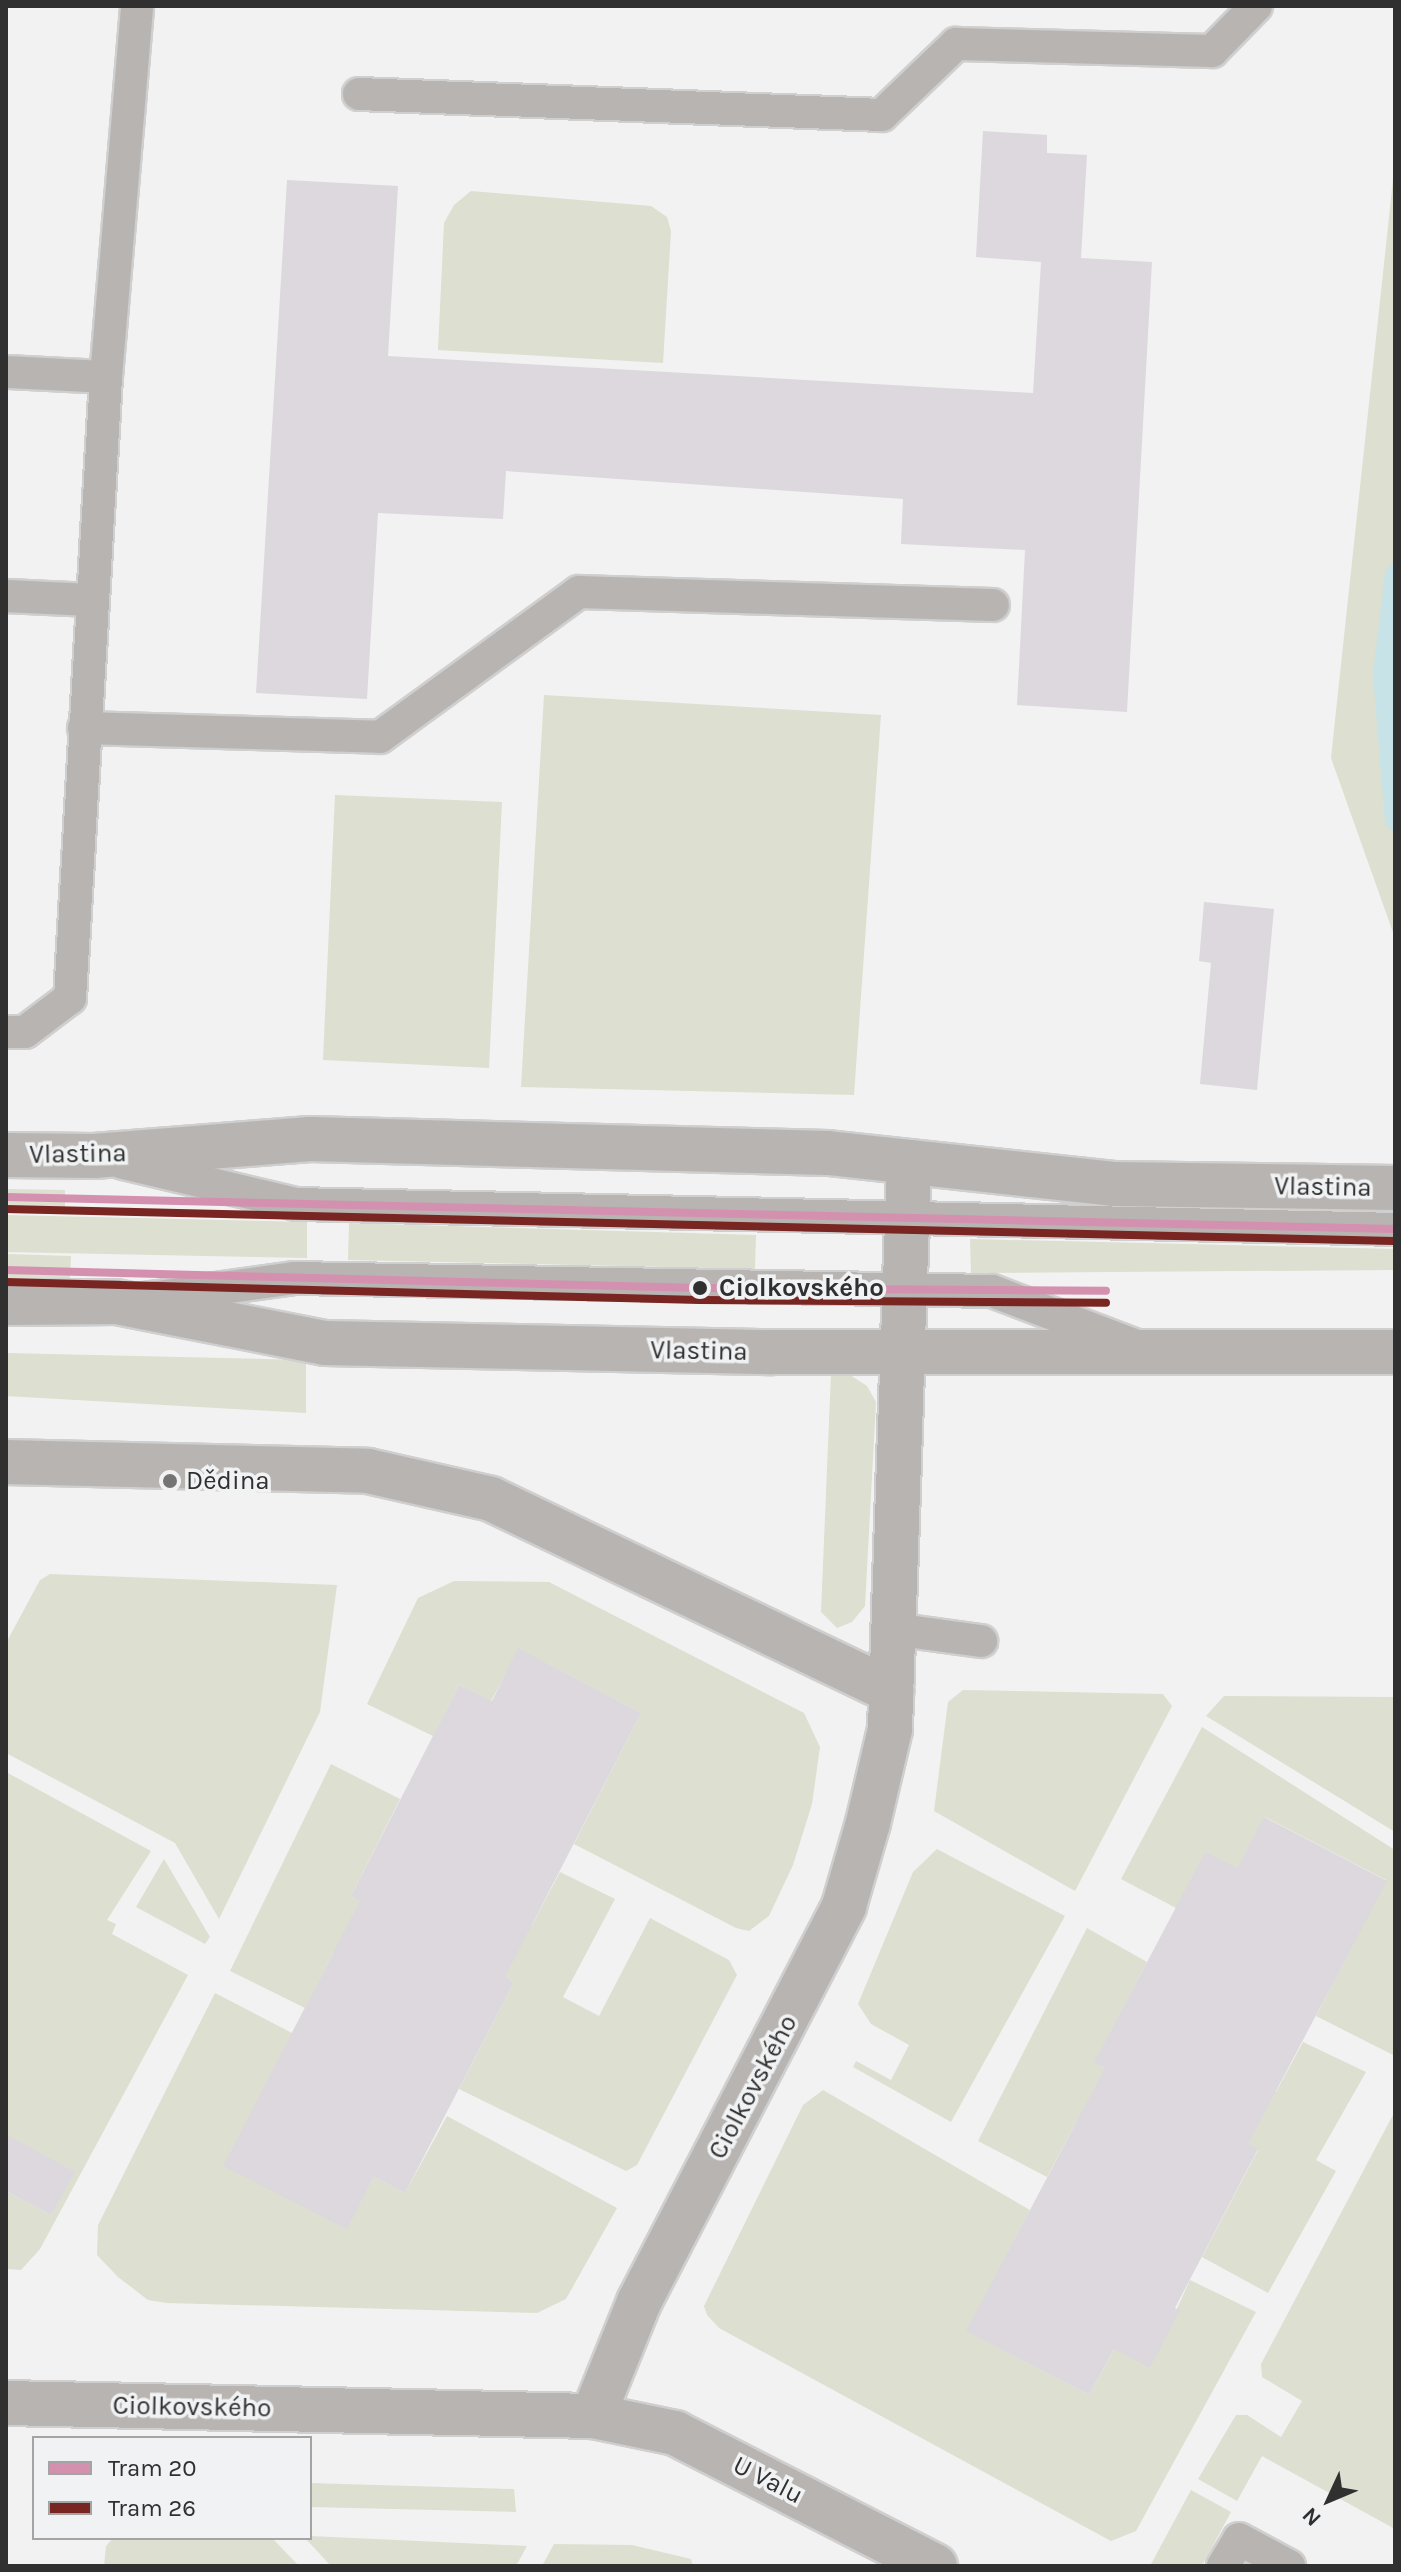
<!DOCTYPE html>
<html>
<head>
<meta charset="utf-8">
<style>
	body { margin:0 }
	#map { position:relative; width:1401px; height:2572px; overflow:hidden; background:#f2f2f2; font-family:Karla,sans-serif }
	div>[style] { position:absolute }
	[style*='--x'] { left:calc(var(--x)*1px); top:calc(var(--y)*1px); width:calc(var(--w)*1px); rotate:calc(var(--a)*1deg) }
	.green>* { inset:0; background:#dddfd0 }
	.stream>* { height:20px; margin:-10px; padding:0 10px; transform-origin:10px; border-radius:10px; background:#c7e3e7 }
	.building>* { inset:0; background:#dcd8dd }
	.roads { filter:drop-shadow(2px 0 #cfcfcf) drop-shadow(-2px 0 #cfcfcf) drop-shadow(0 2px #cfcfcf) drop-shadow(0 -2px #cfcfcf) }
	.service>* { height:32px; margin:-16px; padding:0 16px; transform-origin:16px; border-radius:16px; background:#b8b4b2 }
	.minor>* { height:44px; margin:-22px; padding:0 22px; transform-origin:22px; border-radius:22px; background:#b8b4b2 }
	.tertiary>* { height:44px; margin:-22px; padding:0 22px; transform-origin:22px; border-radius:22px; background:#b8b4b2 }
	.tram-1>* { height:8px; margin:-4px; padding:0 4px; transform-origin:4px; border-radius:4px; background:#d490af }
	.tram-2>* { height:8px; margin:-4px; padding:0 4px; transform-origin:4px; border-radius:4px; background:#792522 }
	.dots>* { width:22px; height:22px; translate:-50% -50%; box-sizing:border-box; border:4px solid #f1f2f3; border-radius:50% }
	span { translate:-50% -50%; white-space:nowrap; text-align:center; line-height:1.15; -webkit-text-stroke:7px #f1f2f3; paint-order:stroke }
	.street-label { font-size:26px; color:#303030 }
	.stop-label { font-size:26px; color:#303030; font-weight:700 }
	.left { translate:0 -50%; text-align:left }
	.poi-label { font-size:26px; color:#303030 }
	.frame { position:absolute; inset:0; border:8px solid #303030; pointer-events:none }
	.legend { position:absolute; left:32px; top:2436px; width:280px; height:104px; box-sizing:border-box; background:#f1f2f3; border:2px solid #a4a4a5; margin:0; padding:10px 14px; list-style:none; font-size:24px; color:#303030 }
	.legend li { display:flex; align-items:center; gap:16px; height:40px }
	.legend b { width:40px; border:2px solid #a4a4a5 }
	.north { position:absolute; left:1289px; top:2460px; width:80px; height:80px; -webkit-text-stroke:6px #f1f2f3; paint-order:stroke; rotate:226deg; font-size:22px; font-weight:700; line-height:32px; text-align:center; color:#303030 }
	.north::after { content:''; display:block; margin:auto; width:28px; height:36px; background:#303030; clip-path:polygon(50% 0,100% 100%,50% 72%,0 100%) }
</style>
</head>
<body>
<div id="map">
	<div class="green">
		<i style="clip-path:polygon(1395px 161px,1395px 938px,1331px 758px)"></i>
		<i style="clip-path:polygon(471px 191px,651px 206px,667px 217px,671px 231px,663px 363px,438px 350px,444px 223px,454px 205px)"></i>
		<i style="clip-path:polygon(544px 695px,881px 715px,854px 1095px,521px 1087px)"></i>
		<i style="clip-path:polygon(335px 795px,502px 802px,489px 1068px,323px 1060px)"></i>
		<i style="clip-path:polygon(6px 1189px,65px 1190px,65px 1214px,6px 1213px)"></i>
		<i style="clip-path:polygon(6px 1215px,307px 1222px,307px 1258px,6px 1252px)"></i>
		<i style="clip-path:polygon(349px 1223px,756px 1235px,755px 1269px,348px 1260px)"></i>
		<i style="clip-path:polygon(970px 1239px,1395px 1249px,1395px 1270px,971px 1273px)"></i>
		<i style="clip-path:polygon(6px 1254px,71px 1256px,70px 1280px,6px 1278px)"></i>
		<i style="clip-path:polygon(6px 1353px,306px 1360px,306px 1413px,6px 1396px)"></i>
		<i style="clip-path:polygon(831px 1374px,850px 1375px,867px 1386px,876px 1402px,865px 1606px,852px 1622px,837px 1628px,821px 1612px)"></i>
		<i style="clip-path:polygon(50px 1574px,337px 1585px,320px 1712px,219px 1919px,175px 1843px,6px 1753px,6px 1643px,40px 1580px)"></i>
		<i style="clip-path:polygon(454px 1581px,549px 1582px,804px 1713px,820px 1747px,812px 1804px,793px 1865px,769px 1916px,749px 1931px,736px 1928px,574px 1844px,641px 1713px,519px 1649px,491px 1701px,459px 1685px,433px 1736px,367px 1704px,418px 1598px)"></i>
		<i style="clip-path:polygon(963px 1690px,1163px 1694px,1172px 1706px,1075px 1891px,934px 1811px,948px 1702px)"></i>
		<i style="clip-path:polygon(1224px 1696px,1395px 1697px,1395px 1832px,1206px 1716px)"></i>
		<i style="clip-path:polygon(1202px 1727px,1395px 1850px,1395px 2056px,1316px 2016px,1386px 1880px,1265px 1817px,1237px 1868px,1176px 1908px,1121px 1879px)"></i>
		<i style="clip-path:polygon(331px 1764px,400px 1799px,351px 1896px,392px 1918px,333px 1953px,305px 2008px,230px 1971px)"></i>
		<i style="clip-path:polygon(6px 1772px,151px 1851px,107px 1920px,116px 1924px,112px 1934px,188px 1975px,40px 2249px,21px 2270px,6px 2269px,6px 2191px,51px 2215px,74px 2172px,13px 2138px,6px 2150px)"></i>
		<i style="clip-path:polygon(937px 1849px,1065px 1916px,951px 2122px,853px 2067px,856px 2061px,891px 2080px,909px 2045px,871px 2024px,858px 2004px,913px 1872px)"></i>
		<i style="clip-path:polygon(164px 1859px,210px 1937px,205px 1944px,136px 1907px)"></i>
		<i style="clip-path:polygon(560px 1872px,615px 1899px,563px 1997px,599px 2016px,650px 1918px,729px 1960px,737px 1975px,637px 2165px,626px 2171px,459px 2089px,514px 1982px,474px 1960px,532px 1925px)"></i>
		<i style="clip-path:polygon(1087px 1928px,1147px 1962px,1095px 2063px,1136px 2084px,1109px 2136px,1077px 2121px,1047px 2177px,978px 2141px)"></i>
		<i style="clip-path:polygon(215px 1993px,292px 2033px,346px 2229px,374px 2177px,405px 2193px,447px 2116px,617px 2208px,566px 2299px,537px 2313px,167px 2303px,148px 2300px,118px 2277px,97px 2255px,98px 2225px)"></i>
		<i style="clip-path:polygon(1303px 2042px,1366px 2072px,1316px 2160px,1336px 2171px,1268px 2293px,1202px 2257px,1258px 2150px,1218px 2128px,1245px 2076px,1276px 2092px)"></i>
		<i style="clip-path:polygon(823px 2090px,1030px 2210px,967px 2331px,1089px 2395px,1117px 2344px,1150px 2368px,1190px 2280px,1256px 2312px,1136px 2531px,1111px 2541px,719px 2328px,707px 2315px,704px 2306px,803px 2105px)"></i>
		<i style="clip-path:polygon(1395px 2111px,1395px 2529px,1262px 2456px,1237px 2501px,1198px 2479px,1236px 2415px,1247px 2415px,1281px 2437px,1302px 2401px,1262px 2377px,1261px 2364px)"></i>
		<i style="clip-path:polygon(310px 2483px,514px 2489px,516px 2512px,310px 2507px)"></i>
		<i style="clip-path:polygon(1191px 2490px,1231px 2512px,1202px 2566px,1150px 2566px)"></i>
		<i style="clip-path:polygon(113px 2538px,272px 2538px,299px 2566px,104px 2566px,106px 2546px)"></i>
		<i style="clip-path:polygon(305px 2538px,310px 2536px,527px 2546px,516px 2566px,331px 2566px)"></i>
		<i style="clip-path:polygon(554px 2544px,632px 2545px,691px 2559px,693px 2566px,542px 2566px)"></i>
	</div>
	<div class="stream">
		<i style="--x:1395;--y:574;--w:102;--a:96.8"></i>
		<i style="--x:1383;--y:675;--w:146;--a:85.3"></i>
	</div>
	<div class="building">
		<i style="clip-path:polygon(983px 131px,1047px 135px,1047px 153px,1087px 155px,1081px 258px,1152px 262px,1127px 712px,1017px 705px,1025px 550px,901px 544px,903px 499px,506px 471px,503px 519px,378px 513px,367px 699px,256px 693px,287px 180px,398px 186px,388px 356px,1033px 393px,1041px 262px,976px 257px)"></i>
		<i style="clip-path:polygon(1204px 902px,1274px 909px,1257px 1090px,1200px 1084px,1211px 963px,1199px 961px)"></i>
		<i style="clip-path:polygon(518px 1648px,641px 1713px,505px 1977px,514px 1982px,405px 2193px,374px 2177px,347px 2229px,223px 2166px,360px 1901px,351px 1896px,459px 1685px,492px 1701px)"></i>
		<i style="clip-path:polygon(1264px 1817px,1387px 1881px,1248px 2144px,1258px 2149px,1175px 2308px,1180px 2310px,1150px 2368px,1114px 2349px,1089px 2395px,966px 2331px,1105px 2068px,1094px 2063px,1205px 1852px,1237px 1868px)"></i>
		<i style="clip-path:polygon(6px 2134px,75px 2172px,51px 2215px,6px 2191px)"></i>
	</div>
	<div class="roads">
		<div class="service">
			<i style="--x:359;--y:94;--w:523;--a:2.3"></i>
			<i style="--x:882;--y:115;--w:103;--a:-43.8"></i>
			<i style="--x:956;--y:44;--w:256;--a:1.6"></i>
			<i style="--x:1212;--y:51;--w:63;--a:-45.6"></i>
			<i style="--x:6;--y:372;--w:100;--a:2.9"></i>
			<i style="--x:106;--y:377;--w:372;--a:-85.2"></i>
			<i style="--x:6;--y:596;--w:85;--a:2.7"></i>
			<i style="--x:84;--y:728;--w:296;--a:1.7"></i>
			<i style="--x:380;--y:737;--w:246;--a:-36.1"></i>
			<i style="--x:579;--y:592;--w:414;--a:1.8"></i>
			<i style="--x:6;--y:1032;--w:19;--a:0"></i>
			<i style="--x:25;--y:1032;--w:56;--a:-37.1"></i>
			<i style="--x:70;--y:998;--w:622;--a:-86.68"></i>
			<i style="--x:123;--y:1163;--w:178;--a:13.3"></i>
			<i style="--x:296;--y:1204;--w:1099;--a:1.3"></i>
			<i style="--x:143;--y:1299;--w:152;--a:-7.9"></i>
			<i style="--x:294;--y:1278;--w:698;--a:1.07"></i>
			<i style="--x:992;--y:1291;--w:155;--a:20.8"></i>
			<i style="--x:893;--y:1629;--w:89;--a:7.8"></i>
			<i style="--x:1223;--y:2566;--w:31;--a:-59"></i>
			<i style="--x:1239;--y:2539;--w:57;--a:28.4"></i>
		</div>
		<div class="minor">
			<i style="--x:6;--y:1462;--w:362;--a:1.4"></i>
			<i style="--x:368;--y:1471;--w:126;--a:12.8"></i>
			<i style="--x:491;--y:1499;--w:444;--a:25.6"></i>
			<i style="--x:6;--y:2403;--w:587;--a:1.27"></i>
			<i style="--x:593;--y:2416;--w:84;--a:11.7"></i>
			<i style="--x:675;--y:2433;--w:292;--a:27.1"></i>
			<i style="--x:593;--y:2416;--w:123;--a:-68"></i>
			<i style="--x:639;--y:2302;--w:446;--a:-62.6"></i>
			<i style="--x:844;--y:1906;--w:86;--a:-73.9"></i>
			<i style="--x:868;--y:1823;--w:97;--a:-76.8"></i>
			<i style="--x:890;--y:1729;--w:567;--a:-88.08"></i>
		</div>
		<div class="tertiary">
			<i style="--x:6;--y:1155;--w:88;--a:0.7"></i>
			<i style="--x:94;--y:1156;--w:217;--a:-4.5"></i>
			<i style="--x:310;--y:1139;--w:518;--a:1.55"></i>
			<i style="--x:828;--y:1153;--w:287;--a:6.2"></i>
			<i style="--x:1113;--y:1184;--w:282;--a:0.8"></i>
			<i style="--x:6;--y:1303;--w:110;--a:-0.5"></i>
			<i style="--x:116;--y:1302;--w:213;--a:11.1"></i>
			<i style="--x:325;--y:1343;--w:447;--a:1.2"></i>
			<i style="--x:772;--y:1352;--w:623;--a:0"></i>
		</div>
	</div>
	<div class="tram-1">
		<i style="--x:6;--y:1197;--w:1389;--a:1.32"></i>
		<i style="--x:6;--y:1270;--w:694;--a:1.49"></i>
		<i style="--x:700;--y:1288;--w:406;--a:0.4"></i>
	</div>
	<div class="tram-2">
		<i style="--x:6;--y:1209;--w:1389;--a:1.32"></i>
		<i style="--x:6;--y:1282;--w:694;--a:1.49"></i>
		<i style="--x:700;--y:1300;--w:406;--a:0.4"></i>
	</div>
	<div class="dots">
		<i style="left:700px;top:1288px;background:#303030"></i>
		<i style="left:170px;top:1481px;background:#747474"></i>
	</div>
	<div class="street-label">
		<span style="left:78px;top:1154px;rotate:-1deg">Vlastina</span>
		<span style="left:1323px;top:1187px;rotate:1deg">Vlastina</span>
		<span style="left:699px;top:1351px;rotate:1deg">Vlastina</span>
		<span style="left:753px;top:2087px;rotate:-62deg">Ciolkovského</span>
		<span style="left:192px;top:2407px;rotate:1deg">Ciolkovského</span>
		<span style="left:768px;top:2480px;rotate:27deg">U Valu</span>
	</div>
	<div class="stop-label">
		<span class="left" style="left:719px;top:1288px">Ciolkovského</span>
	</div>
	<div class="poi-label">
		<span class="left" style="left:186px;top:1481px">Dědina</span>
	</div>
	<div class="frame"></div>
	<ul class="legend">
	<li><b style="height:10px;background:#d490af"></b>Tram 20</li>
	<li><b style="height:10px;background:#792522"></b>Tram 26</li>
	</ul>
	<div class="north">N</div>
</div>
</body>
</html>
